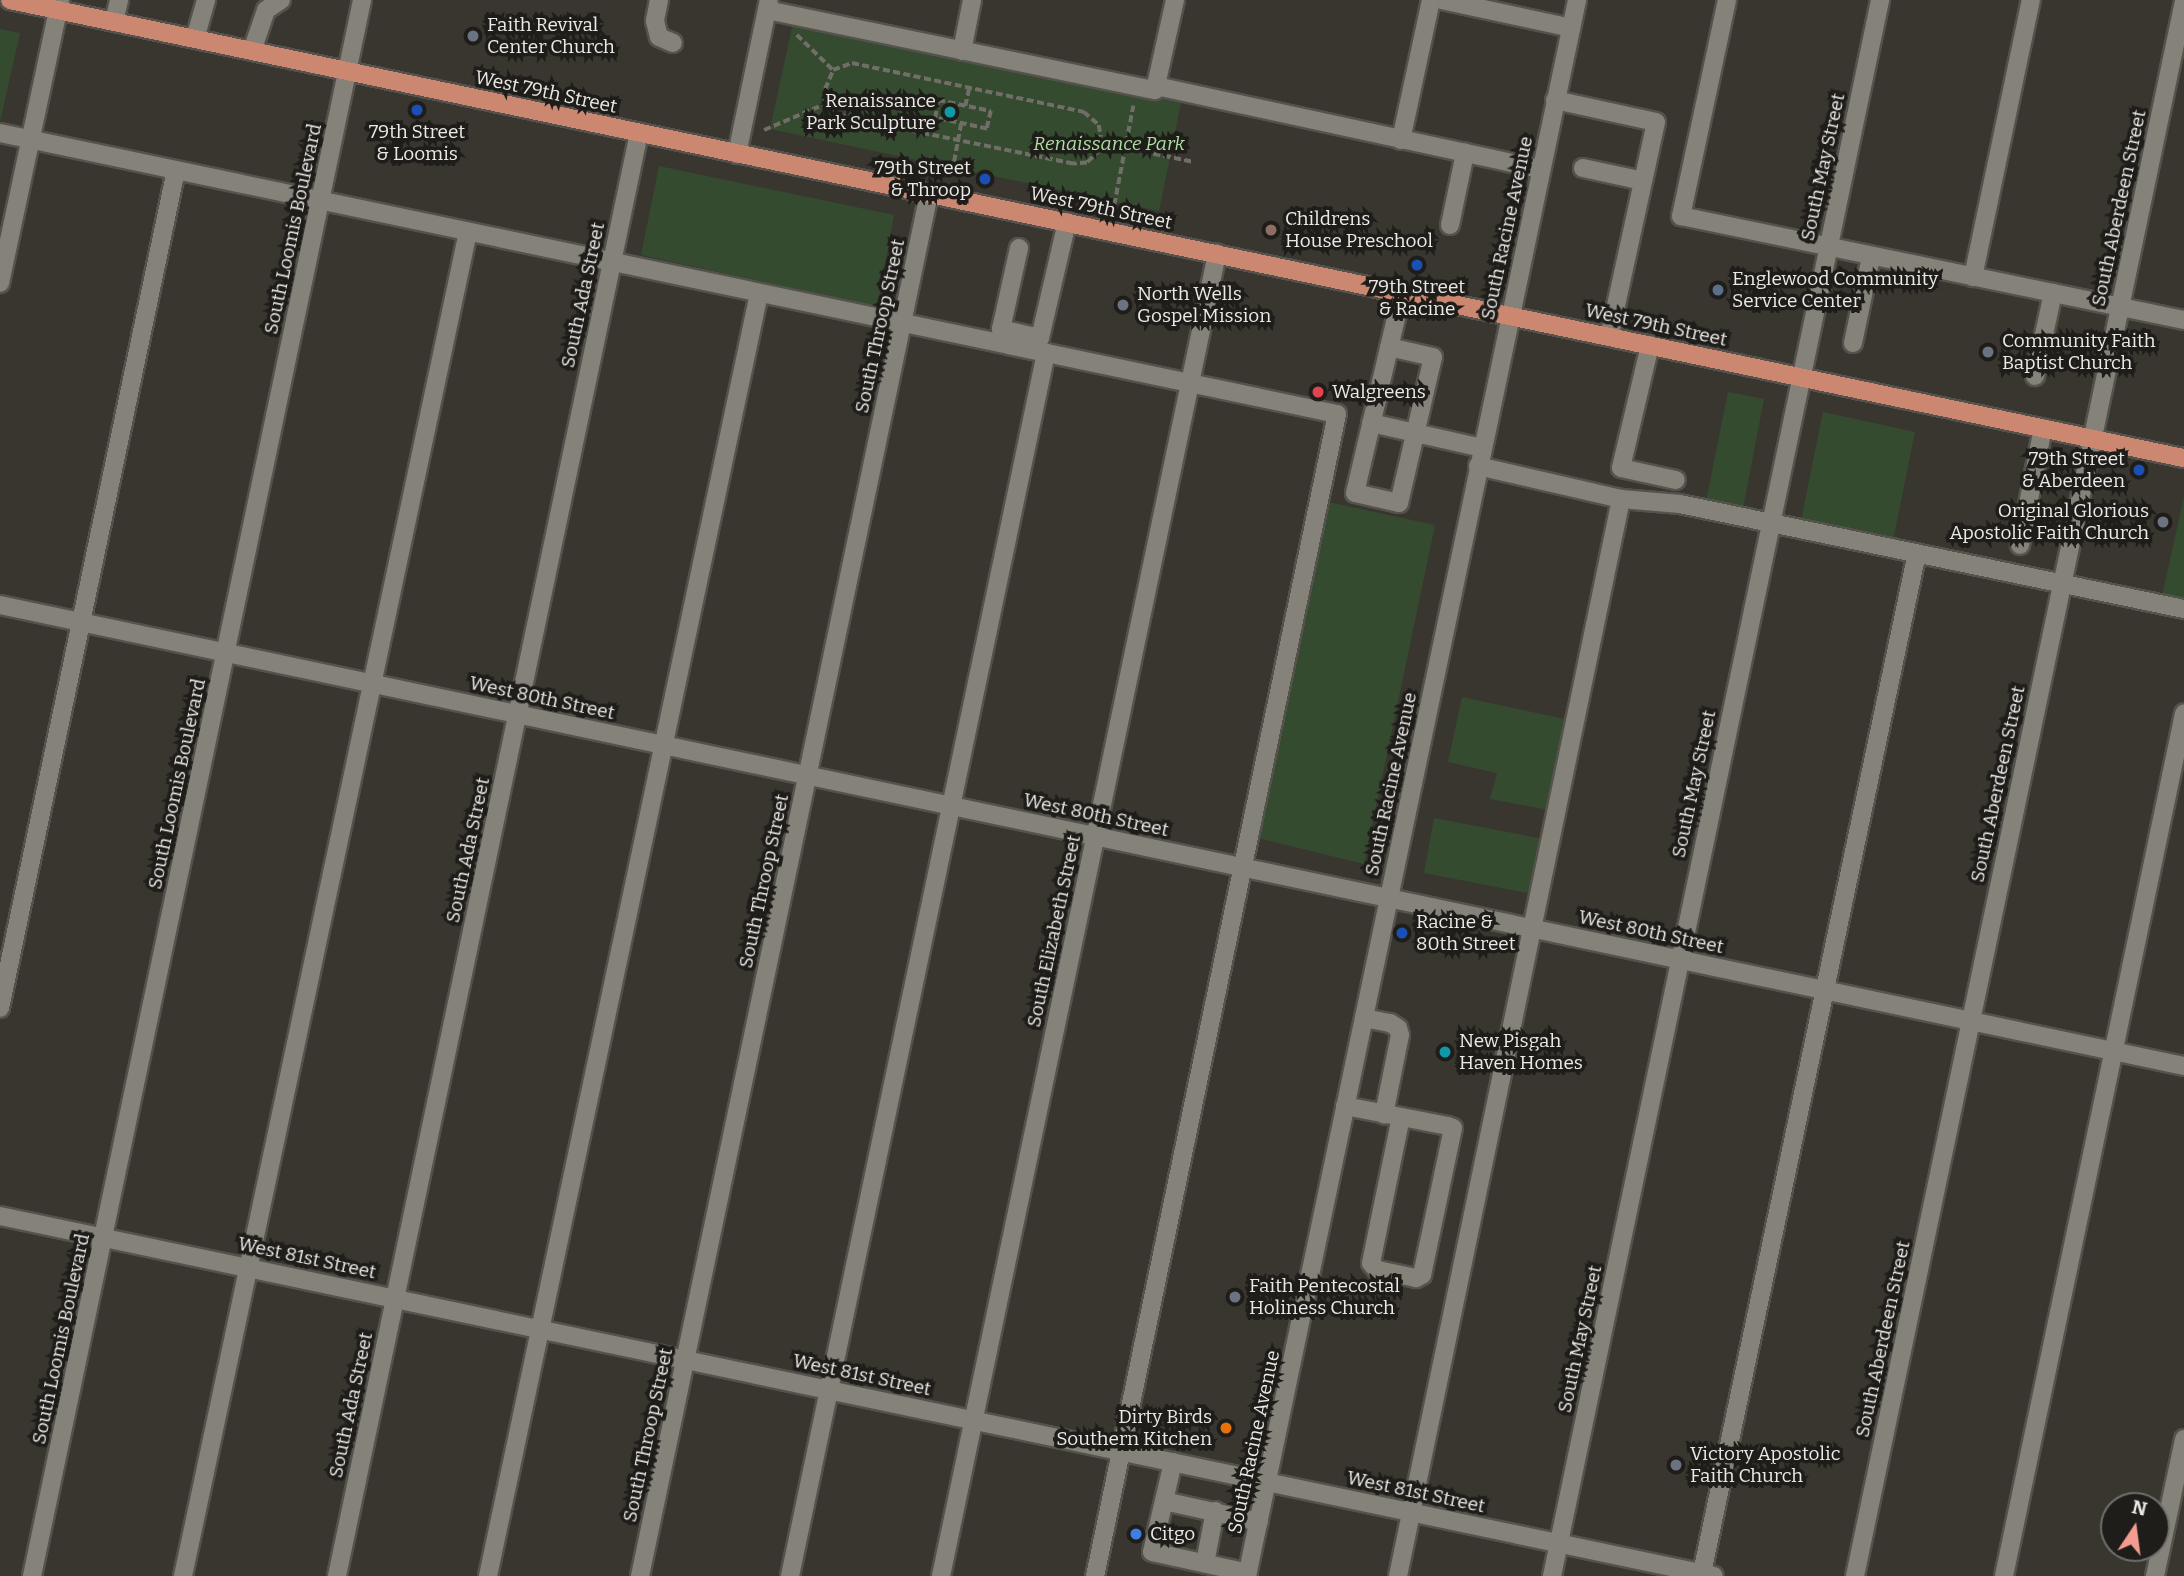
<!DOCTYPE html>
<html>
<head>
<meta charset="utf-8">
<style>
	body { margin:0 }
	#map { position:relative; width:2184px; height:1576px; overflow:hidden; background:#39362f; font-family:Bitter,serif }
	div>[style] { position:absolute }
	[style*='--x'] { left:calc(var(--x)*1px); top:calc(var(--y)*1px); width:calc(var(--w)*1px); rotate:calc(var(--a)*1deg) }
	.green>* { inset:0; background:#354b30 }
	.path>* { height:3.5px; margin-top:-1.75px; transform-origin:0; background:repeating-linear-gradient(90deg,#716e68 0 7px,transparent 0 10.5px) }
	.roads { filter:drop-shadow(2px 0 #55524d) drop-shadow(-2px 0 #55524d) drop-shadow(0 2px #55524d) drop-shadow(0 -2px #55524d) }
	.minor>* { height:18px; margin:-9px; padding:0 9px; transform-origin:9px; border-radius:9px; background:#85827a }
	.major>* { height:18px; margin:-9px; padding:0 9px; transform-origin:9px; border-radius:9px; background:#cb8770 }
	.dots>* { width:19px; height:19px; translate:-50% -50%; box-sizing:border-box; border:4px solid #1f1d1a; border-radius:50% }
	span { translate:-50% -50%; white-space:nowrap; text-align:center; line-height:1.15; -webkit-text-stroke:7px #1f1d1a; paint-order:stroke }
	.poi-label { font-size:19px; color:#ebe9e5 }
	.left { translate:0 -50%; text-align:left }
	.right { translate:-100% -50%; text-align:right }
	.street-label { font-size:19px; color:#ebe9e5 }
	.park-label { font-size:19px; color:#acdfa0; font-style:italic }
	.north { position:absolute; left:2100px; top:1492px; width:70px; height:70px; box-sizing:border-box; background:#1f1d1a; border:2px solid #716f6b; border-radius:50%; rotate:13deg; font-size:19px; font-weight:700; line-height:28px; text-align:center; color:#ebe9e5 }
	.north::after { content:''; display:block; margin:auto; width:24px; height:32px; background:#f59c90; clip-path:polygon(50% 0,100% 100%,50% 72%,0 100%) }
</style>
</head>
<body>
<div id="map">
	<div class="green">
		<i style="clip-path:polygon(793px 23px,1181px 103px,1159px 211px,770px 129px)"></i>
		<i style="clip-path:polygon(0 29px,20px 33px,0 122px)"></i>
		<i style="clip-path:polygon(659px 166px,894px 215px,877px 307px,641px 255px)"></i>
		<i style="clip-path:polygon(1728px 392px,1764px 399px,1743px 508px,1706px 501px)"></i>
		<i style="clip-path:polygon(1823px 412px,1915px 432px,1893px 540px,1801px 520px)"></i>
		<i style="clip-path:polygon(2184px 497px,2184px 601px,2162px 596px)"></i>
		<i style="clip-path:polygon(1328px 502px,1435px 525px,1364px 864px,1258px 838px)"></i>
		<i style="clip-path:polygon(1462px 697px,1564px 719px,1549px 810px,1490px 799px,1497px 773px,1448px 762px)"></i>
		<i style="clip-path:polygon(1434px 818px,1544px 839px,1533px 894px,1424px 873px)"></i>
	</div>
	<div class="path">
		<i style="--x:797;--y:35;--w:50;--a:44.2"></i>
		<i style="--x:852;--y:63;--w:237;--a:11.9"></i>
		<i style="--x:1084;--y:112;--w:20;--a:41"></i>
		<i style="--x:1099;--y:125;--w:12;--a:81"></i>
		<i style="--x:1101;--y:137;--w:13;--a:94"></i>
		<i style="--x:1100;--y:150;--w:18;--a:135"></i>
		<i style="--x:1087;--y:163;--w:14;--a:176"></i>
		<i style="--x:1073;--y:164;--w:232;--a:-168.5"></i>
		<i style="--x:846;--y:118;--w:17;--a:-149"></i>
		<i style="--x:831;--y:109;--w:21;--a:-107"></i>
		<i style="--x:825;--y:89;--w:21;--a:-67"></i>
		<i style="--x:833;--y:70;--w:20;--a:-20"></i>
		<i style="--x:938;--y:100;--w:54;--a:11.7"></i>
		<i style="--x:991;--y:111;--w:18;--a:103"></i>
		<i style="--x:987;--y:129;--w:53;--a:-168.1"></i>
		<i style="--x:935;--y:118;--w:18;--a:-81"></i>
		<i style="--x:965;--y:106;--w:18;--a:-77"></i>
		<i style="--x:764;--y:130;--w:69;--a:-23.2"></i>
		<i style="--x:1102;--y:143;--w:94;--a:11.7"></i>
		<i style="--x:952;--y:172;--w:50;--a:-79.6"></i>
		<i style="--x:1114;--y:205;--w:101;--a:-79.1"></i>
	</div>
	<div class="roads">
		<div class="minor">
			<i style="--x:659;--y:0;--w:21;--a:101"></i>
			<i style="--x:655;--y:21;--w:16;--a:76"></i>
			<i style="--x:659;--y:37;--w:15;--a:23"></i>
			<i style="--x:1442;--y:0;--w:132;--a:12.2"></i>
			<i style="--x:1727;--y:0;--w:221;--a:102"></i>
			<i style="--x:1681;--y:216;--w:514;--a:11.68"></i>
			<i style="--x:767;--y:10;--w:396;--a:11.7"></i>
			<i style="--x:1155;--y:90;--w:92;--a:-77.5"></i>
			<i style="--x:114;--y:22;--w:23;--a:-77"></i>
			<i style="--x:195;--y:39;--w:41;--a:-74.2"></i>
			<i style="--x:252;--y:51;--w:43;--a:-71.1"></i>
			<i style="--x:266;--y:10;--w:18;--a:-34"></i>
			<i style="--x:962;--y:51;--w:52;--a:-78.9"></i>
			<i style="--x:1156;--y:86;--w:394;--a:12.2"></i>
			<i style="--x:1555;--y:100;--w:103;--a:12.3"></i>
			<i style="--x:1656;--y:122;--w:220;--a:102.3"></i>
			<i style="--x:0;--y:133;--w:1366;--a:11.87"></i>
			<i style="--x:1337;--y:414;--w:1187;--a:101.76"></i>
			<i style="--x:1401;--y:140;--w:143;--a:-77.9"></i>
			<i style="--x:737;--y:154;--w:157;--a:-78.3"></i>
			<i style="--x:1583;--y:168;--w:61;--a:12.2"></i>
			<i style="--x:1450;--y:225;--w:74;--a:-78.2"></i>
			<i style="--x:1019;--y:248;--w:83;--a:102.5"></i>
			<i style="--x:1001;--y:329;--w:40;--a:13"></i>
			<i style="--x:1040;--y:338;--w:119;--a:-76.9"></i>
			<i style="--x:1973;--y:277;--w:283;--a:-78.2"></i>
			<i style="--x:0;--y:283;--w:289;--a:-78"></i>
			<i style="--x:1853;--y:343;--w:88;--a:-78.2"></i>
			<i style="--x:1650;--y:345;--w:126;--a:103.3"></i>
			<i style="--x:1621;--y:468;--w:56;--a:12.3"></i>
			<i style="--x:1389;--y:347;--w:45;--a:12.8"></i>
			<i style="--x:1433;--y:357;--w:150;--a:103.1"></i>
			<i style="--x:1399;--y:503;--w:45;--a:-167.2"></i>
			<i style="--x:1355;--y:493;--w:205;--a:-76.8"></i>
			<i style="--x:2035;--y:376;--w:85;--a:-77.8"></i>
			<i style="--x:1371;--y:423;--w:114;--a:12.7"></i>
			<i style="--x:1478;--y:466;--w:147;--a:13"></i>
			<i style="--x:1621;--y:499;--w:59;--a:4.8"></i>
			<i style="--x:1680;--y:504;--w:515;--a:11.77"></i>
			<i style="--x:2020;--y:545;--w:119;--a:-78.9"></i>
			<i style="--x:0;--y:605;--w:2232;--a:11.92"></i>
			<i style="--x:0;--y:1008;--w:856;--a:-78.14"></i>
			<i style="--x:1364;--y:1018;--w:26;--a:11"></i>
			<i style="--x:1390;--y:1023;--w:9;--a:32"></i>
			<i style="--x:1398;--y:1028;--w:7;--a:74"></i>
			<i style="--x:1400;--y:1035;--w:81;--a:101.4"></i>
			<i style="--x:1345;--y:1106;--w:105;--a:11"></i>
			<i style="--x:1448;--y:1126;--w:5;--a:22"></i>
			<i style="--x:1453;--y:1128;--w:150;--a:101.9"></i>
			<i style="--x:1422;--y:1275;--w:7;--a:153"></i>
			<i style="--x:1416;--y:1278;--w:40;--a:-168"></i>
			<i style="--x:1377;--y:1270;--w:9;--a:-131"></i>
			<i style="--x:1371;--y:1263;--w:149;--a:-78.4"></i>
			<i style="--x:0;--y:1216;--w:1751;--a:11.86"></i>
			<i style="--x:1173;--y:1462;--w:92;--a:103.1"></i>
			<i style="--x:1152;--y:1552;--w:98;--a:12.3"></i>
			<i style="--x:1164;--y:1501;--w:97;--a:12.5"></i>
			<i style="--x:1205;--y:1563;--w:53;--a:-79.1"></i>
			<i style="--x:1702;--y:1573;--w:1042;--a:-78.1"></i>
			<i style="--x:32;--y:1576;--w:1610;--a:-78.17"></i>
			<i style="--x:183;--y:1576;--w:1374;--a:-78.03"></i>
			<i style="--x:337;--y:1576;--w:1474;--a:-78.18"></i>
			<i style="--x:488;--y:1576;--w:1311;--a:-78.07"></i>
			<i style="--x:640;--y:1576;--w:1412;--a:-78.19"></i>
			<i style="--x:790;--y:1576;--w:1250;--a:-78.18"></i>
			<i style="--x:941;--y:1576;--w:1351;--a:-78.21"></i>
			<i style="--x:1247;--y:1576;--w:1610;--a:-78.17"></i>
			<i style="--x:1398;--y:1576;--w:1100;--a:-78.3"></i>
			<i style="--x:1552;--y:1576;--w:1610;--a:-78.24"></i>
			<i style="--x:1855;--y:1576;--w:1609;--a:-78.2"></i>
			<i style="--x:2004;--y:1576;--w:881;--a:-78.21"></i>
			<i style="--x:2155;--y:1576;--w:140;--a:-78"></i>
		</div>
		<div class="major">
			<i style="--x:10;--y:0;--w:2222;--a:11.9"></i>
		</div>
	</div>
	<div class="dots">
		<i style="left:473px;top:36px;background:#6b7280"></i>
		<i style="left:417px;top:110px;background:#1a4fb4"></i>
		<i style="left:950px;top:112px;background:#0f9aa8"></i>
		<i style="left:985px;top:179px;background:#1a4fb4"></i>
		<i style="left:1271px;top:230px;background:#8d6e63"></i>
		<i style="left:1417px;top:265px;background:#1a4fb4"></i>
		<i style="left:1718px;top:290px;background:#5c6f8a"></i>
		<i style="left:1123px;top:305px;background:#6b7280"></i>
		<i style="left:1988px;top:352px;background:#6b7280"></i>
		<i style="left:1318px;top:392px;background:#e0444e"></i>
		<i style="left:2139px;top:470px;background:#1a4fb4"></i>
		<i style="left:2163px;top:522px;background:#6b7280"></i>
		<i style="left:1402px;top:933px;background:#1a4fb4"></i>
		<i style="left:1445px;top:1052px;background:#0f9aa8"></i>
		<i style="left:1235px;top:1297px;background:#6b7280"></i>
		<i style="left:1226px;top:1428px;background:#e8710a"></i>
		<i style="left:1676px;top:1465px;background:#6b7280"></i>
		<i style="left:1136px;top:1534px;background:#3f7fe0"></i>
	</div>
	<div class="poi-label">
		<span class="left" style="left:487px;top:36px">Faith Revival<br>Center Church</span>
		<span class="right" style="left:936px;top:112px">Renaissance<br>Park Sculpture</span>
		<span style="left:417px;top:143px">79th Street<br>&amp; Loomis</span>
		<span class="right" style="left:971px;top:179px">79th Street<br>&amp; Throop</span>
		<span class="left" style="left:1285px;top:230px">Childrens<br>House Preschool</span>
		<span class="left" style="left:1732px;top:290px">Englewood Community<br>Service Center</span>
		<span style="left:1417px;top:298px">79th Street<br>&amp; Racine</span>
		<span class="left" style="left:1137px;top:305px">North Wells<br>Gospel Mission</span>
		<span class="left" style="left:2002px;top:352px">Community Faith<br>Baptist Church</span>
		<span class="left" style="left:1332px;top:392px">Walgreens</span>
		<span class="right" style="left:2125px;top:470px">79th Street<br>&amp; Aberdeen</span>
		<span class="right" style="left:2149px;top:522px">Original Glorious<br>Apostolic Faith Church</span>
		<span class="left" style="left:1416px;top:933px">Racine &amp;<br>80th Street</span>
		<span class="left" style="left:1459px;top:1052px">New Pisgah<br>Haven Homes</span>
		<span class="left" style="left:1249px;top:1297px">Faith Pentecostal<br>Holiness Church</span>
		<span class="right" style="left:1212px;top:1428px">Dirty Birds<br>Southern Kitchen</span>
		<span class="left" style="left:1690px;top:1465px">Victory Apostolic<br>Faith Church</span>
		<span class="left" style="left:1150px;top:1534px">Citgo</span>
	</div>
	<div class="street-label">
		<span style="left:546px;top:92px;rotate:12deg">West 79th Street</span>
		<span style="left:1823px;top:167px;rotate:-78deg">South May Street</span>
		<span style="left:1101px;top:208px;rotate:12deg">West 79th Street</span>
		<span style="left:2119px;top:208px;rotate:-78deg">South Aberdeen Street</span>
		<span style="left:1507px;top:228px;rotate:-78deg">South Racine Avenue</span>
		<span style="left:293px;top:229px;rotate:-78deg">South Loomis Boulevard</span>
		<span style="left:583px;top:295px;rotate:-78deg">South Ada Street</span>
		<span style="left:1656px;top:325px;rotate:12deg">West 79th Street</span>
		<span style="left:880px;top:326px;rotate:-78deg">South Throop Street</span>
		<span style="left:542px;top:698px;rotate:12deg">West 80th Street</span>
		<span style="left:177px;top:784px;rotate:-78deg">South Loomis Boulevard</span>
		<span style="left:1391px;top:784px;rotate:-78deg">South Racine Avenue</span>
		<span style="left:1694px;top:784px;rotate:-78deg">South May Street</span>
		<span style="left:1998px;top:784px;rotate:-78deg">South Aberdeen Street</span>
		<span style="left:1096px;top:815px;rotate:12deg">West 80th Street</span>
		<span style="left:468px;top:850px;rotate:-78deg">South Ada Street</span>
		<span style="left:764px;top:881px;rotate:-78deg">South Throop Street</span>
		<span style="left:1054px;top:931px;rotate:-78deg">South Elizabeth Street</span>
		<span style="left:1651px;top:932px;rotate:12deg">West 80th Street</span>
		<span style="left:307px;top:1258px;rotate:12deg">West 81st Street</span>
		<span style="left:61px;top:1339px;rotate:-78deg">South Loomis Boulevard</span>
		<span style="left:1580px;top:1339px;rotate:-78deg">South May Street</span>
		<span style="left:1883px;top:1339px;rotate:-78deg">South Aberdeen Street</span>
		<span style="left:862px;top:1375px;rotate:12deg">West 81st Street</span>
		<span style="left:351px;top:1405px;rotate:-78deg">South Ada Street</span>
		<span style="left:648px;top:1435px;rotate:-78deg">South Throop Street</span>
		<span style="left:1254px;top:1442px;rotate:-78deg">South Racine Avenue</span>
		<span style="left:1416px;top:1492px;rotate:12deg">West 81st Street</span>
	</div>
	<div class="park-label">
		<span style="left:1109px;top:144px">Renaissance Park</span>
	</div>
	<div class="north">N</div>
</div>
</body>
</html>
